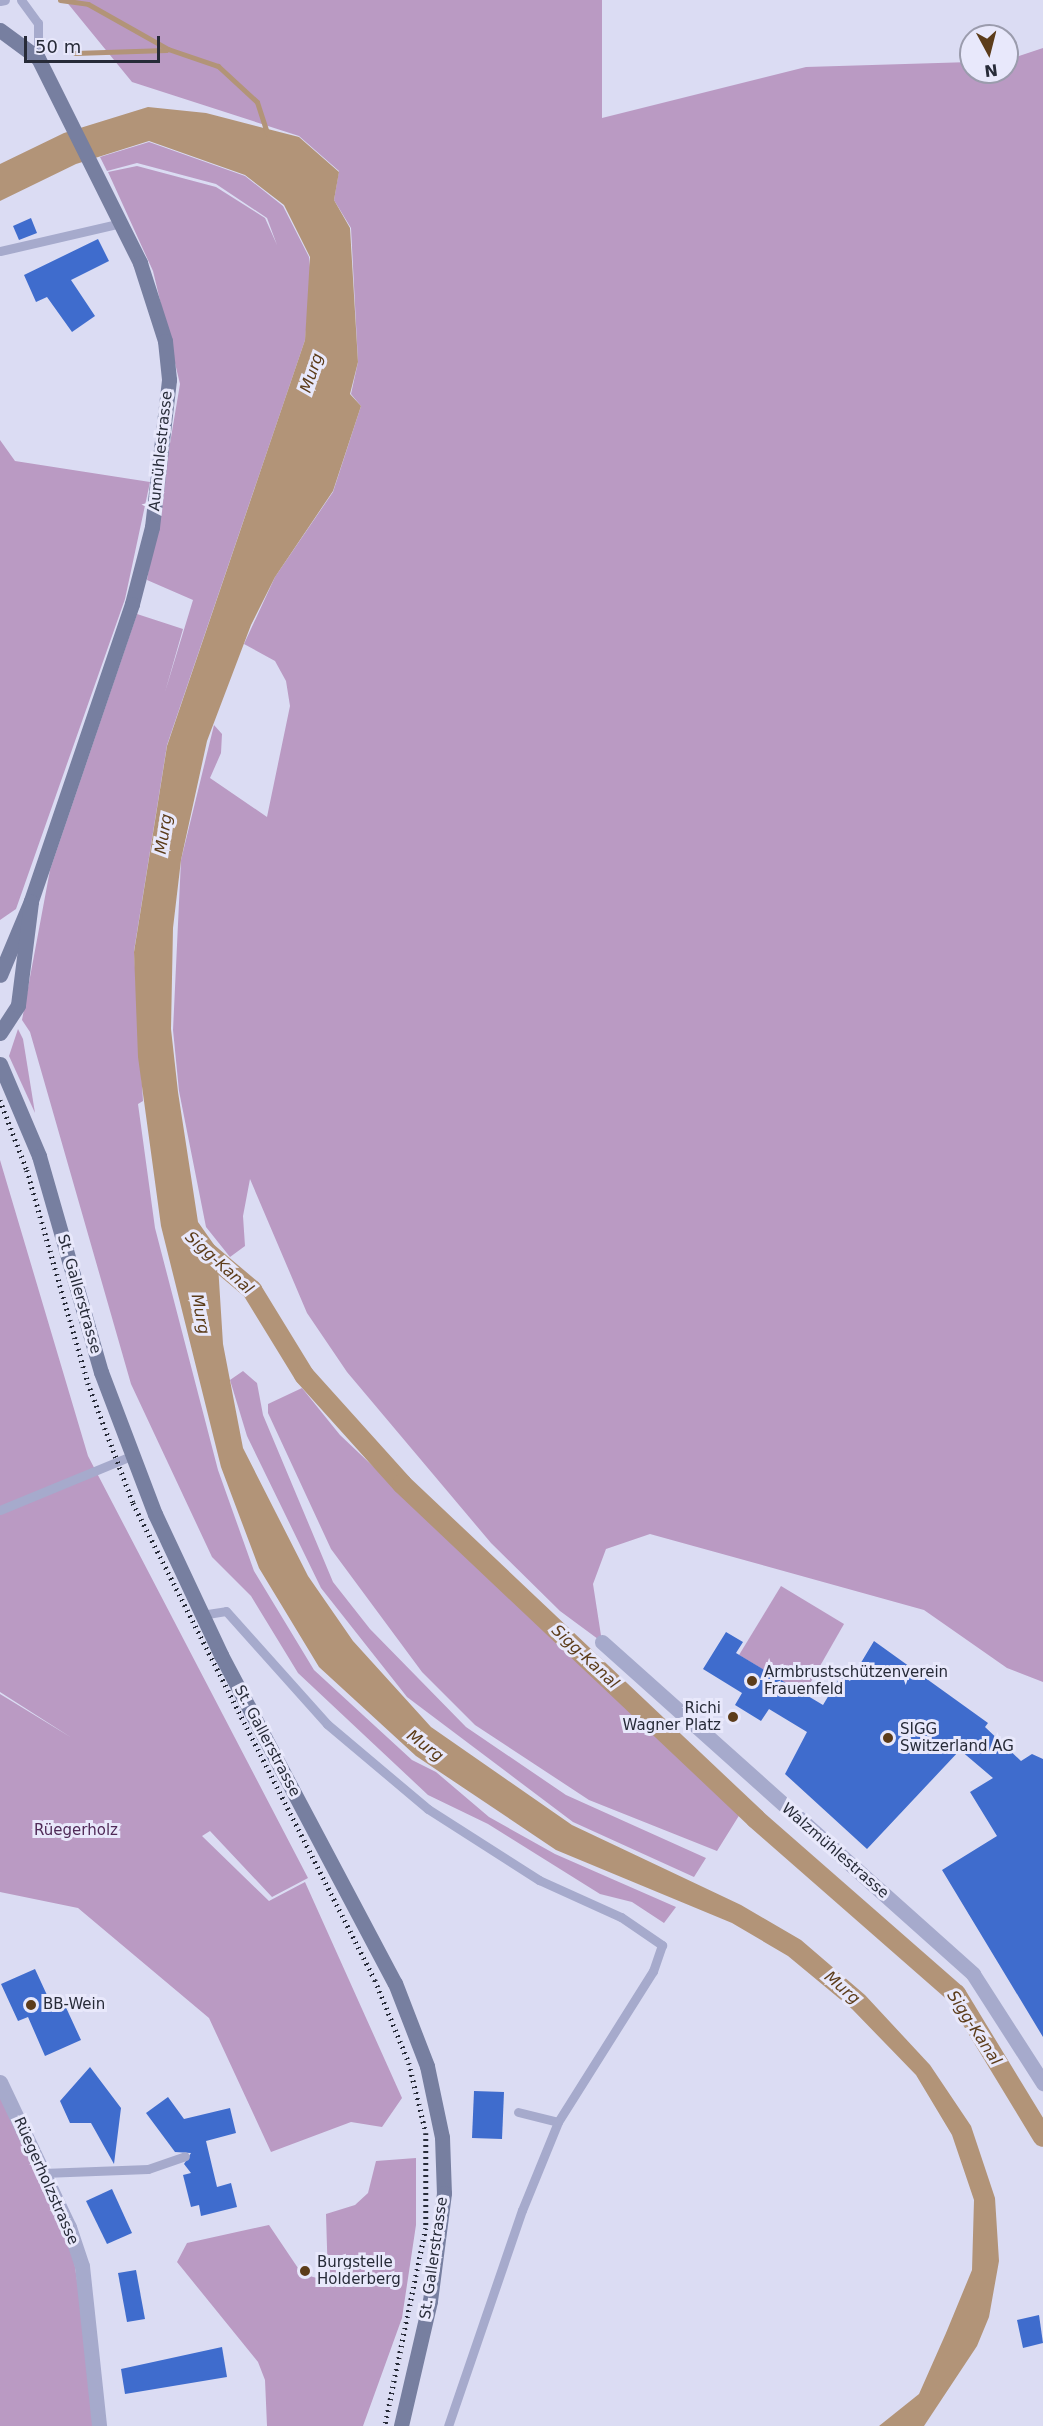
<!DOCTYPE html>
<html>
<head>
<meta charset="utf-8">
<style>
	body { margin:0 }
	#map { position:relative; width:1043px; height:2426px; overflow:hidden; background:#dbdcf3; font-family:"DejaVu Sans",sans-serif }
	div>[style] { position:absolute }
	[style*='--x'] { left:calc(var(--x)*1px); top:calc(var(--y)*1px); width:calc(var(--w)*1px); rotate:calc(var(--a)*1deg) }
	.green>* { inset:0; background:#ba9ac3 }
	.water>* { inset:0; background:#b29478 }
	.stream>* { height:5px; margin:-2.5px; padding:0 2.5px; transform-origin:2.5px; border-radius:2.5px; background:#b29478 }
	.canal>* { height:20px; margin:-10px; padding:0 10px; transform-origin:10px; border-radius:10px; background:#b29478 }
	.building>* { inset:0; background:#3f6ccd }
	.lane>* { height:9px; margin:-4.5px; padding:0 4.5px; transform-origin:4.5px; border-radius:4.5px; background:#a6aacc }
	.street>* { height:15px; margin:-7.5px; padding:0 7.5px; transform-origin:7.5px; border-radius:7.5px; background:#a6aacc }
	.secondary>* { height:15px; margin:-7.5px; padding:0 7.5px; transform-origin:7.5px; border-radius:7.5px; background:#777fa0 }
	.rail>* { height:4.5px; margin-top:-2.25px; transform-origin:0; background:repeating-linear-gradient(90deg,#272b38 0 1.5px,transparent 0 6px) }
	.dots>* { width:16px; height:16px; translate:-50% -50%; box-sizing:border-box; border:3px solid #e8e8fb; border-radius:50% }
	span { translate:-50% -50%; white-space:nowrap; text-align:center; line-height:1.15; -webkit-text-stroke:6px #e8e8fb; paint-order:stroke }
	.street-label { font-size:15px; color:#272b38 }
	.poi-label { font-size:15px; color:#272b38 }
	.left { translate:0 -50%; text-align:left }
	.right { translate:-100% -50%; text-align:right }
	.park-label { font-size:15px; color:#4f2a57 }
	.water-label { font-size:16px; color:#5c3c1a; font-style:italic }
	.north { position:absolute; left:959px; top:24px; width:60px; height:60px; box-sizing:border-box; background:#e8e8fb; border:2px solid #9b9cad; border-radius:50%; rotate:173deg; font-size:16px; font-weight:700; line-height:24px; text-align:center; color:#272b38 }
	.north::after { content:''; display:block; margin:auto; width:21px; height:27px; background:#5c3c1a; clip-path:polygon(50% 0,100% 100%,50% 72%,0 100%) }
	.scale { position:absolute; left:24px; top:36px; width:136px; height:27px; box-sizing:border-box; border:3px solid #272b38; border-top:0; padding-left:8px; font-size:18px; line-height:21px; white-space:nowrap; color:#272b38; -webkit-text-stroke:4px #e8e8fb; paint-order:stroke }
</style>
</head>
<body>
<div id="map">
	<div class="green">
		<i style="clip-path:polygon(65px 0,602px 0,602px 118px,806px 67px,971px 62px,971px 72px,1007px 72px,1007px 60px,1043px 48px,1043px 1682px,1007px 1668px,924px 1610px,650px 1534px,606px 1549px,593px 1584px,602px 1642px,560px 1611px,491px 1543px,347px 1372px,307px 1313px,250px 1179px,243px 1216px,245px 1246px,230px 1257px,206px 1227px,179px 1091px,173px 1030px,181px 860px,214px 725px,222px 734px,221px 753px,210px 778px,267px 817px,290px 706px,286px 681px,275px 661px,244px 644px,275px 577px,333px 492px,361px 406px,351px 394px,358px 362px,351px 228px,334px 200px,339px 171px,299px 136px,132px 82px)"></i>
		<i style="clip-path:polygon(149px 142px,245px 176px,283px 206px,309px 257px,311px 278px,305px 340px,167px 745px,134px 951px,143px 1101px,138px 1104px,155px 1228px,218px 1470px,254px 1571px,314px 1670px,412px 1760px,436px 1772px,489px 1817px,555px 1854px,676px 1907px,664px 1923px,632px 1902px,600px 1894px,488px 1824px,428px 1795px,298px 1673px,251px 1596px,212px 1557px,131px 1384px,30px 1032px,22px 1020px,50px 870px,137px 614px,183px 629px,165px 692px,193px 600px,147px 580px,180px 384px,153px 271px,108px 172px,137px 166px,216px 187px,265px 218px,277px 245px,267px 218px,216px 184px,137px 163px,107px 171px,100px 157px)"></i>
		<i style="clip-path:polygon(0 440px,15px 461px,150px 482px,125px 599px,16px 909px,0 920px)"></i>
		<i style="clip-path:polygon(18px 1029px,23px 1039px,35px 1113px,9px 1056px)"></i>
		<i style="clip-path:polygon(0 1160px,88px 1456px,308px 1878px,272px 1897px,210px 1831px,202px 1836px,269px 1901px,305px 1882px,402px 2098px,382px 2127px,351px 2122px,271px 2152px,209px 2018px,78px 1908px,0 1892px,0 1694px,72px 1738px,0 1692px)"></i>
		<i style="clip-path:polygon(243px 1371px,257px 1383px,263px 1415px,333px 1582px,370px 1629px,466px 1727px,566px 1795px,706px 1858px,694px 1877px,573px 1822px,407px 1697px,321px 1588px,247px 1436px,230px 1380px)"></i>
		<i style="clip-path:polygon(302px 1388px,340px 1435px,740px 1814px,717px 1851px,589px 1800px,475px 1725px,422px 1672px,331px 1549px,268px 1413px,268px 1404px)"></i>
		<i style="clip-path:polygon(781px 1586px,844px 1624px,804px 1694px,739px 1655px)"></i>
		<i style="clip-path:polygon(0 2082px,69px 2227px,99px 2426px,0 2426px)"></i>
		<i style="clip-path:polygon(416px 2158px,416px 2225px,402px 2318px,363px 2426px,267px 2426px,265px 2380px,258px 2362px,177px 2262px,187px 2243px,269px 2225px,302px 2274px,328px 2281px,326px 2214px,355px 2205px,368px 2193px,376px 2161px)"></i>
	</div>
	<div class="water">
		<i style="clip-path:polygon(148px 107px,206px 113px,299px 137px,339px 172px,334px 200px,350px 228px,358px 362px,350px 394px,361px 406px,333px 491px,275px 577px,251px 625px,207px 741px,181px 860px,173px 928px,171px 1029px,178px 1092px,198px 1222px,217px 1249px,223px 1344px,243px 1448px,308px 1576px,353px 1641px,431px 1727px,572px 1825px,741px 1905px,801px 1940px,865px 1995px,930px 2065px,971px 2126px,995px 2198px,999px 2261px,989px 2317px,977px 2346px,924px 2426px,879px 2426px,919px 2394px,946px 2333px,972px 2270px,974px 2200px,952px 2135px,916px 2075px,852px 2009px,788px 1956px,732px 1923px,556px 1850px,416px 1756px,319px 1667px,259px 1568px,221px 1467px,161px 1226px,138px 1057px,134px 952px,167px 746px,305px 340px,310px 257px,284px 205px,245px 175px,149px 141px,76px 164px,0 201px,0 164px,64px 133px)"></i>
	</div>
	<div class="stream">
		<i style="--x:60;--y:0;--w:28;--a:8"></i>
		<i style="--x:88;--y:4;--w:92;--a:29.4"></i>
		<i style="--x:168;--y:49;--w:53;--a:18.8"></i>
		<i style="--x:218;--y:66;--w:53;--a:42.7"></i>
		<i style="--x:257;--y:102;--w:33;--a:72"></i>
		<i style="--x:75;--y:53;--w:91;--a:-1.9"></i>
	</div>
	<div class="canal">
		<i style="--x:201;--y:1247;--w:67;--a:40.1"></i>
		<i style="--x:252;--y:1290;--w:100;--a:58.5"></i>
		<i style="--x:304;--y:1375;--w:147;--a:48"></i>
		<i style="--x:402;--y:1484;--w:487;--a:43.4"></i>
		<i style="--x:756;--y:1819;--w:266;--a:41.2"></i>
		<i style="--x:956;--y:1994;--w:167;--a:58.7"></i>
	</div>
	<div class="building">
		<i style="clip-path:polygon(31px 218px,37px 233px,19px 240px,13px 226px)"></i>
		<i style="clip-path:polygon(98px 239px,109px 261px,71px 280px,95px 316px,72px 332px,47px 297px,36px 302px,24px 275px)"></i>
		<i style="clip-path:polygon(726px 1632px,743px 1642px,736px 1653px,823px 1705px,841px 1675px,850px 1681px,874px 1641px,988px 1723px,985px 1727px,1021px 1761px,1032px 1754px,1043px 1759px,1043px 2037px,942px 1870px,997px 1836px,970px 1792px,993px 1778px,960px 1750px,867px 1849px,785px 1774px,807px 1732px,769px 1709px,761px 1721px,735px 1705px,742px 1693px,703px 1669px)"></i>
		<i style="clip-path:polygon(35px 1969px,52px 2006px,63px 2001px,81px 2040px,45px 2056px,28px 2017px,18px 2021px,1px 1984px)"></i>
		<i style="clip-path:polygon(90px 2067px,121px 2108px,114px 2164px,91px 2123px,70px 2123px,60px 2101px)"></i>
		<i style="clip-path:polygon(474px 2091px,504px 2092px,502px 2139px,472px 2138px)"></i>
		<i style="clip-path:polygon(168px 2097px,184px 2119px,230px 2108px,236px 2133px,206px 2141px,217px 2187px,231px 2183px,237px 2207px,201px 2216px,199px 2205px,191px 2207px,183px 2175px,191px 2173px,184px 2164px,191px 2153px,175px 2152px,146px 2113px)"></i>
		<i style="clip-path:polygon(112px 2189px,132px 2233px,107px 2244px,86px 2201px)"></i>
		<i style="clip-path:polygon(136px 2270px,145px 2319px,127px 2322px,118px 2273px)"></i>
		<i style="clip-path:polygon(1039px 2315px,1043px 2343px,1023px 2348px,1017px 2320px)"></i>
		<i style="clip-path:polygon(222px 2347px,227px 2377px,125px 2394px,121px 2369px)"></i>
	</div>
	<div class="lane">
		<i style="--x:21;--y:0;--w:29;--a:54"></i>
		<i style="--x:38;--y:23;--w:35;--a:90"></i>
		<i style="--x:0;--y:1;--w:5;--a:-11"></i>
		<i style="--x:0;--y:251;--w:124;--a:-13"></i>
		<i style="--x:0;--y:1510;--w:142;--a:-22.4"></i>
		<i style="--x:201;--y:1615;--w:25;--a:-9"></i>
		<i style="--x:226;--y:1611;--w:152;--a:48.2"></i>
		<i style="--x:327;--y:1724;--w:132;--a:40.1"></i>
		<i style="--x:428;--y:1809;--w:132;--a:32.6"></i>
		<i style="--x:539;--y:1880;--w:90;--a:24.3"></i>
		<i style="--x:621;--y:1917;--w:50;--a:34.3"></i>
		<i style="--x:662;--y:1945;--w:28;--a:109"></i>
		<i style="--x:653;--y:1971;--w:178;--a:122.2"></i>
		<i style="--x:558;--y:2122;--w:95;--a:112.2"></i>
		<i style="--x:522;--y:2210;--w:228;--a:108.9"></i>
		<i style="--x:518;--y:2112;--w:41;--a:14"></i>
		<i style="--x:43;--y:2173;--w:105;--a:-2.2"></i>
		<i style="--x:148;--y:2169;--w:39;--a:-19"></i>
	</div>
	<div class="street">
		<i style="--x:602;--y:1642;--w:498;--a:41.8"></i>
		<i style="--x:973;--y:1974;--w:130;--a:57.3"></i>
		<i style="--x:0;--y:2082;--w:161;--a:64.6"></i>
		<i style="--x:69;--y:2227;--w:41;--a:71.6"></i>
		<i style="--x:82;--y:2266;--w:161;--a:83.9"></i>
	</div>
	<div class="secondary">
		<i style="--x:0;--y:30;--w:47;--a:36.4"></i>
		<i style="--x:38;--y:58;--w:229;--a:63.5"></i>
		<i style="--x:140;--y:263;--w:82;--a:72.2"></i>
		<i style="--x:165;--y:341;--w:39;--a:84"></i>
		<i style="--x:169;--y:380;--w:148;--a:96.6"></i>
		<i style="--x:152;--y:527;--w:80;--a:104.6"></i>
		<i style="--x:132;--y:604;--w:314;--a:108.8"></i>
		<i style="--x:31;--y:901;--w:80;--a:112.7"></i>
		<i style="--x:0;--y:1033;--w:33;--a:-57"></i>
		<i style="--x:18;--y:1005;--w:104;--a:-82.8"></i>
		<i style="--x:0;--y:1064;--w:100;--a:67"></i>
		<i style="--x:39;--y:1156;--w:225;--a:74"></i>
		<i style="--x:101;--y:1372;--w:152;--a:69.2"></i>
		<i style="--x:155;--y:1514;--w:156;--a:64.9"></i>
		<i style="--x:221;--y:1655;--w:371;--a:62.1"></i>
		<i style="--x:395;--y:1983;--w:89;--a:68.9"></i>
		<i style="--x:427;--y:2066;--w:73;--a:78.1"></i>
		<i style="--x:442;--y:2137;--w:56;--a:88"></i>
		<i style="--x:444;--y:2193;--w:109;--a:97.4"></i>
		<i style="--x:430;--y:2301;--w:128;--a:103.1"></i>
	</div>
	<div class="rail">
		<i style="--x:0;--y:1100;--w:75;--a:68.9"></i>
		<i style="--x:27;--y:1170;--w:222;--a:74"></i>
		<i style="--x:88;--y:1383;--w:128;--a:69.4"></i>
		<i style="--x:133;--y:1503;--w:535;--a:63.1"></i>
		<i style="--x:375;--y:1980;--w:90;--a:67.7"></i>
		<i style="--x:409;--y:2063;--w:72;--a:76.3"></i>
		<i style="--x:426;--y:2133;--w:95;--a:90"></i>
		<i style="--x:426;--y:2228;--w:202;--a:101.7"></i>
	</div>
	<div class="dots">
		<i style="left:752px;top:1681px;background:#5c3c1a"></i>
		<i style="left:733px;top:1717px;background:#5c3c1a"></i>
		<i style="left:888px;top:1738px;background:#5c3c1a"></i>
		<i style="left:31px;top:2005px;background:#5c3c1a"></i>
		<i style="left:305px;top:2271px;background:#5c3c1a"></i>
	</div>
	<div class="street-label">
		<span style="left:161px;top:451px;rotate:-84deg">Aumühlestrasse</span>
		<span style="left:79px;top:1294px;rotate:74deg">St. Gallerstrasse</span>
		<span style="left:267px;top:1741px;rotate:62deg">St. Gallerstrasse</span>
		<span style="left:835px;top:1851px;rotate:41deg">Walzmühlestrasse</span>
		<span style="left:46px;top:2181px;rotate:66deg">Rüegerholzstrasse</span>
		<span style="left:434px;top:2258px;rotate:-82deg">St. Gallerstrasse</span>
	</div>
	<div class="poi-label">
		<span class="left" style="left:764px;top:1681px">Armbrustschützenverein<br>Frauenfeld</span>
		<span class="right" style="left:721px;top:1717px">Richi<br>Wagner Platz</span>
		<span class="left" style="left:900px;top:1738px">SIGG<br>Switzerland AG</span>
		<span class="left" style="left:43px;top:2005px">BB-Wein</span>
		<span class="left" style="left:317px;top:2271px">Burgstelle<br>Holderberg</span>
	</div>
	<div class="park-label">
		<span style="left:76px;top:1831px">Rüegerholz</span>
	</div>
	<div class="water-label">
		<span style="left:312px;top:373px;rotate:-71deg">Murg</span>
		<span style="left:164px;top:834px;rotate:-81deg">Murg</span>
		<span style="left:219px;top:1263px;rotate:42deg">Sigg-Kanal</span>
		<span style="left:200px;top:1314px;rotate:79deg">Murg</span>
		<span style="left:585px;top:1657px;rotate:43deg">Sigg-Kanal</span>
		<span style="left:425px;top:1746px;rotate:37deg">Murg</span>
		<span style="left:842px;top:1988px;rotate:41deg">Murg</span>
		<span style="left:974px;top:2028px;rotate:57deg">Sigg-Kanal</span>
	</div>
	<div class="north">N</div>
	<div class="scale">50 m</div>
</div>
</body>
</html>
